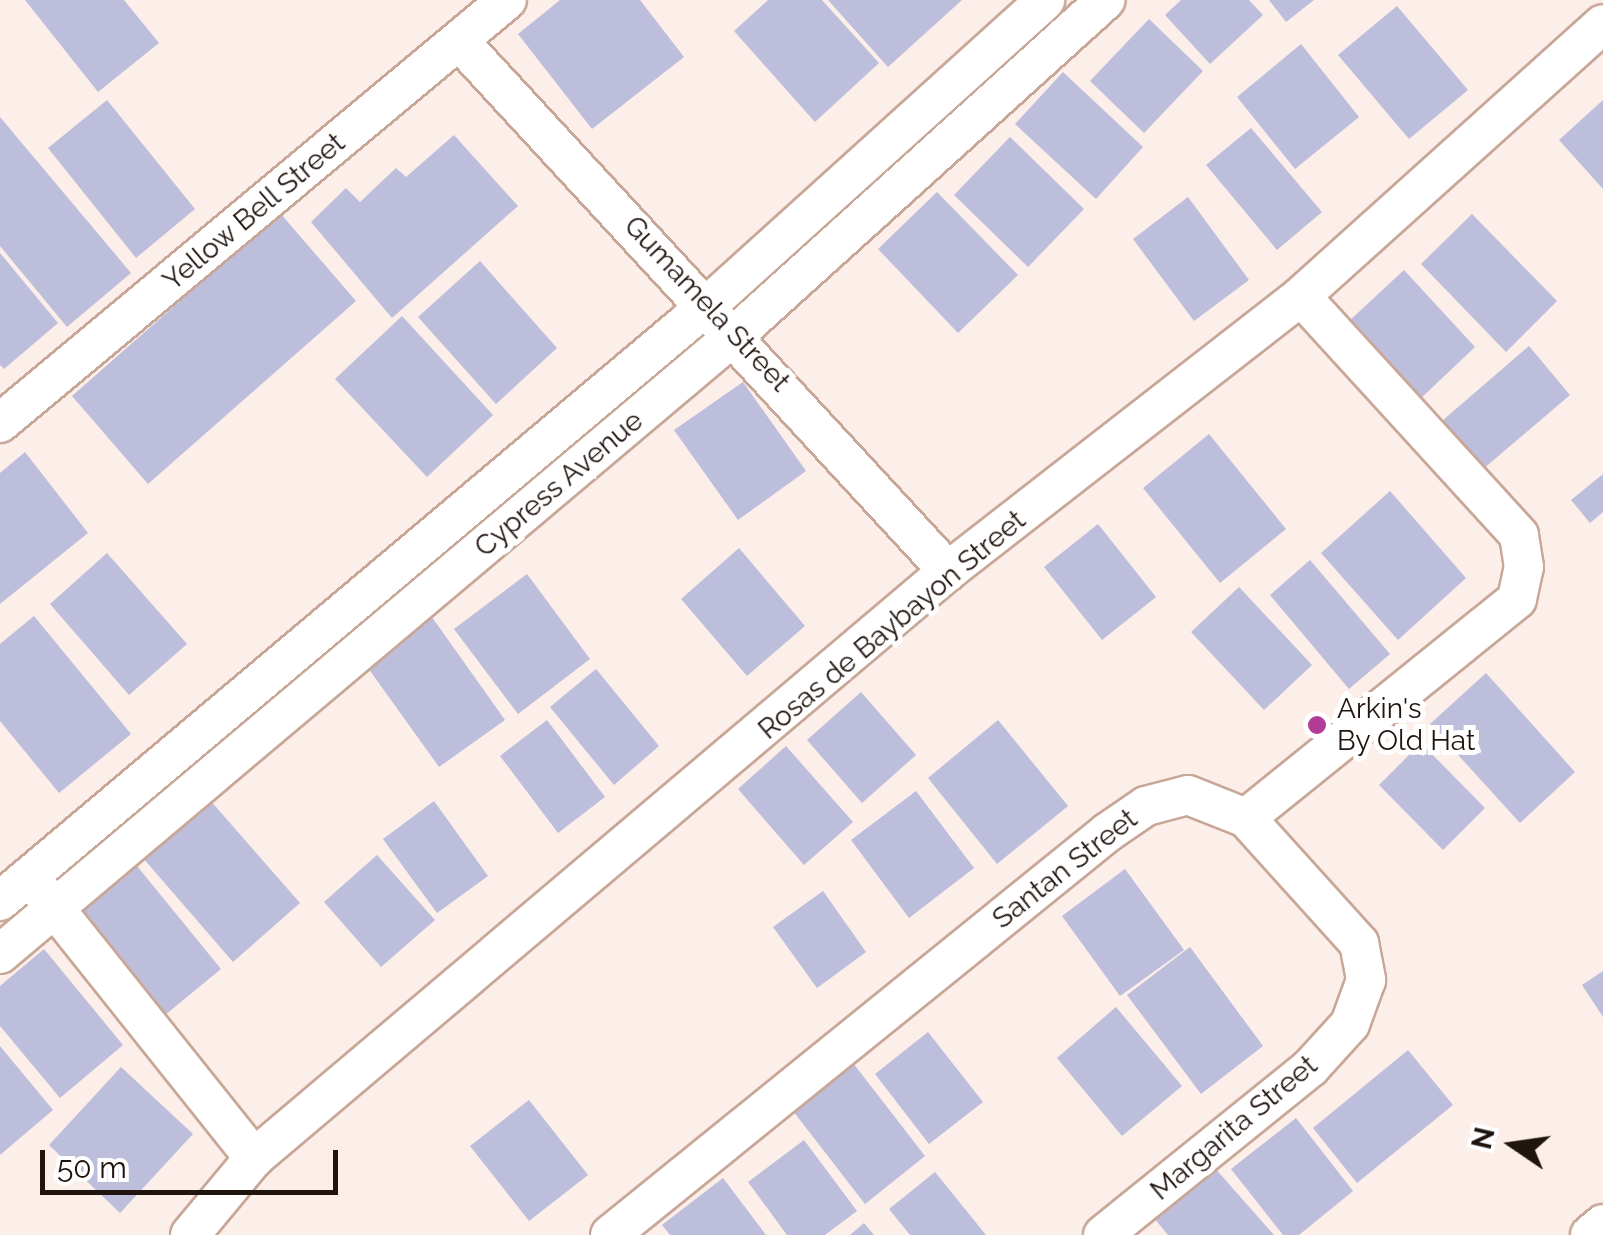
<!DOCTYPE html>
<html>
<head>
<meta charset="utf-8">
<style>
	body { margin:0 }
	#map { position:relative; width:1603px; height:1235px; overflow:hidden; background:#fceee8; font-family:Raleway,sans-serif }
	div>[style] { position:absolute }
	[style*='--x'] { left:calc(var(--x)*1px); top:calc(var(--y)*1px); width:calc(var(--w)*1px); rotate:calc(var(--a)*1deg) }
	.building>* { inset:0; background:#bdbddc }
	.roads { filter:drop-shadow(2px 0 #c8a798) drop-shadow(-2px 0 #c8a798) drop-shadow(0 2px #c8a798) drop-shadow(0 -2px #c8a798) }
	.minor>* { height:38px; margin:-19px; padding:0 19px; transform-origin:19px; border-radius:19px; background:#fff }
	.dots>* { width:28px; height:28px; translate:-50% -50%; box-sizing:border-box; border:5px solid #fff; border-radius:50% }
	span { translate:-50% -50%; white-space:nowrap; text-align:center; line-height:1.15; -webkit-text-stroke:10px #fff; paint-order:stroke }
	.street-label { font-size:28px; color:#20140f }
	.poi-label { font-size:28px; color:#20140f }
	.left { translate:0 -50%; text-align:left }
	.north { position:absolute; left:1463px; top:1095px; width:100px; height:100px; -webkit-text-stroke:8px #fff; paint-order:stroke; rotate:283deg; font-size:28px; font-weight:700; line-height:40px; text-align:center; color:#20140f }
	.north::after { content:''; display:block; margin:auto; width:35px; height:45px; background:#20140f; clip-path:polygon(50% 0,100% 100%,50% 72%,0 100%) }
	.scale { position:absolute; left:40px; top:1150px; width:298px; height:45px; box-sizing:border-box; border:5px solid #20140f; border-top:0; padding-left:12px; font-size:30px; line-height:35px; white-space:nowrap; color:#20140f; -webkit-text-stroke:8px #fff; paint-order:stroke }
</style>
</head>
<body>
<div id="map">
	<div class="building">
		<i style="clip-path:polygon(25px 0,124px 0,159px 43px,98px 92px)"></i>
		<i style="clip-path:polygon(560px 0,640px 0,684px 57px,592px 129px,518px 34px)"></i>
		<i style="clip-path:polygon(768px 0,822px 0,879px 63px,815px 122px,734px 31px)"></i>
		<i style="clip-path:polygon(828px 0,962px 0,888px 67px)"></i>
		<i style="clip-path:polygon(1181px 0,1249px 0,1263px 15px,1210px 64px,1165px 15px)"></i>
		<i style="clip-path:polygon(1269px 0,1314px 0,1286px 22px)"></i>
		<i style="clip-path:polygon(1397px 6px,1468px 90px,1409px 139px,1338px 55px)"></i>
		<i style="clip-path:polygon(1149px 19px,1203px 71px,1144px 133px,1090px 81px)"></i>
		<i style="clip-path:polygon(1301px 44px,1359px 117px,1295px 169px,1237px 97px)"></i>
		<i style="clip-path:polygon(1063px 72px,1143px 147px,1096px 199px,1015px 124px)"></i>
		<i style="clip-path:polygon(107px 100px,195px 209px,136px 258px,48px 148px)"></i>
		<i style="clip-path:polygon(1603px 100px,1603px 189px,1559px 140px)"></i>
		<i style="clip-path:polygon(0 117px,131px 273px,67px 327px,0 246px)"></i>
		<i style="clip-path:polygon(1251px 128px,1322px 212px,1277px 250px,1206px 165px)"></i>
		<i style="clip-path:polygon(454px 135px,518px 206px,392px 318px,311px 222px,346px 188px,360px 202px,396px 168px,406px 177px)"></i>
		<i style="clip-path:polygon(1010px 137px,1084px 209px,1028px 267px,954px 195px)"></i>
		<i style="clip-path:polygon(937px 192px,1018px 275px,958px 333px,878px 249px)"></i>
		<i style="clip-path:polygon(1188px 197px,1249px 280px,1194px 321px,1133px 239px)"></i>
		<i style="clip-path:polygon(280px 213px,356px 301px,148px 484px,72px 396px)"></i>
		<i style="clip-path:polygon(1472px 214px,1557px 301px,1506px 352px,1421px 264px)"></i>
		<i style="clip-path:polygon(0 253px,58px 323px,4px 369px,0 365px)"></i>
		<i style="clip-path:polygon(480px 261px,557px 348px,496px 404px,418px 317px)"></i>
		<i style="clip-path:polygon(1404px 270px,1475px 347px,1419px 400px,1348px 322px)"></i>
		<i style="clip-path:polygon(402px 316px,493px 415px,427px 477px,335px 379px)"></i>
		<i style="clip-path:polygon(1529px 346px,1570px 395px,1476px 475px,1435px 427px)"></i>
		<i style="clip-path:polygon(743px 382px,806px 471px,738px 520px,674px 430px)"></i>
		<i style="clip-path:polygon(1209px 434px,1286px 529px,1220px 583px,1143px 488px)"></i>
		<i style="clip-path:polygon(25px 452px,88px 533px,0 604px,0 473px)"></i>
		<i style="clip-path:polygon(1603px 474px,1603px 512px,1590px 523px,1571px 500px)"></i>
		<i style="clip-path:polygon(1390px 491px,1466px 578px,1398px 640px,1321px 553px)"></i>
		<i style="clip-path:polygon(1098px 524px,1156px 597px,1102px 640px,1044px 567px)"></i>
		<i style="clip-path:polygon(739px 548px,805px 626px,747px 676px,681px 599px)"></i>
		<i style="clip-path:polygon(107px 553px,187px 644px,129px 695px,50px 604px)"></i>
		<i style="clip-path:polygon(1310px 560px,1390px 654px,1349px 689px,1270px 595px)"></i>
		<i style="clip-path:polygon(527px 574px,590px 659px,518px 714px,454px 629px)"></i>
		<i style="clip-path:polygon(1239px 587px,1312px 665px,1264px 710px,1191px 632px)"></i>
		<i style="clip-path:polygon(429px 613px,505px 720px,439px 767px,363px 661px)"></i>
		<i style="clip-path:polygon(34px 616px,131px 734px,59px 793px,0 721px,0 644px)"></i>
		<i style="clip-path:polygon(596px 669px,659px 746px,614px 785px,550px 707px)"></i>
		<i style="clip-path:polygon(1486px 673px,1575px 772px,1520px 823px,1430px 724px)"></i>
		<i style="clip-path:polygon(861px 692px,916px 755px,862px 803px,807px 740px)"></i>
		<i style="clip-path:polygon(547px 720px,605px 797px,558px 833px,500px 756px)"></i>
		<i style="clip-path:polygon(998px 720px,1068px 806px,997px 864px,928px 778px)"></i>
		<i style="clip-path:polygon(1421px 743px,1485px 808px,1443px 850px,1379px 785px)"></i>
		<i style="clip-path:polygon(786px 746px,853px 822px,804px 865px,738px 789px)"></i>
		<i style="clip-path:polygon(916px 791px,974px 868px,909px 918px,851px 840px)"></i>
		<i style="clip-path:polygon(209px 799px,300px 903px,233px 962px,143px 858px)"></i>
		<i style="clip-path:polygon(434px 801px,488px 876px,437px 913px,383px 839px)"></i>
		<i style="clip-path:polygon(377px 855px,435px 920px,381px 967px,324px 902px)"></i>
		<i style="clip-path:polygon(137px 866px,221px 969px,159px 1020px,75px 918px)"></i>
		<i style="clip-path:polygon(1125px 869px,1184px 950px,1120px 996px,1062px 916px)"></i>
		<i style="clip-path:polygon(823px 891px,866px 952px,817px 988px,773px 927px)"></i>
		<i style="clip-path:polygon(1190px 947px,1263px 1046px,1201px 1094px,1127px 995px)"></i>
		<i style="clip-path:polygon(44px 949px,123px 1045px,60px 1098px,0 1026px,0 986px)"></i>
		<i style="clip-path:polygon(1603px 971px,1603px 1017px,1582px 985px)"></i>
		<i style="clip-path:polygon(1116px 1007px,1182px 1086px,1122px 1136px,1057px 1058px)"></i>
		<i style="clip-path:polygon(928px 1032px,983px 1102px,929px 1144px,875px 1074px)"></i>
		<i style="clip-path:polygon(0 1046px,53px 1110px,0 1155px)"></i>
		<i style="clip-path:polygon(1408px 1050px,1453px 1105px,1357px 1183px,1313px 1128px)"></i>
		<i style="clip-path:polygon(853px 1063px,925px 1156px,865px 1204px,793px 1111px)"></i>
		<i style="clip-path:polygon(121px 1067px,193px 1134px,120px 1213px,49px 1145px)"></i>
		<i style="clip-path:polygon(529px 1100px,588px 1175px,529px 1221px,470px 1146px)"></i>
		<i style="clip-path:polygon(1296px 1118px,1353px 1191px,1299px 1235px,1283px 1235px,1231px 1169px)"></i>
		<i style="clip-path:polygon(804px 1140px,857px 1211px,825px 1235px,787px 1235px,748px 1182px)"></i>
		<i style="clip-path:polygon(1213px 1166px,1274px 1235px,1168px 1235px,1154px 1218px)"></i>
		<i style="clip-path:polygon(935px 1172px,986px 1235px,910px 1235px,889px 1209px)"></i>
		<i style="clip-path:polygon(723px 1178px,766px 1235px,670px 1235px,662px 1225px)"></i>
		<i style="clip-path:polygon(864px 1223px,874px 1235px,850px 1235px)"></i>
	</div>
	<div class="roads">
		<div class="minor">
			<i style="--x:460;--y:42;--w:720;--a:47.31"></i>
			<i style="--x:0;--y:423;--w:660;--a:-39.84"></i>
			<i style="--x:1246;--y:818;--w:348;--a:-38.9"></i>
			<i style="--x:1517;--y:599;--w:33;--a:-78"></i>
			<i style="--x:1524;--y:567;--w:32;--a:-99"></i>
			<i style="--x:1519;--y:535;--w:323;--a:-132.4"></i>
			<i style="--x:41;--y:891;--w:342;--a:51.4"></i>
			<i style="--x:0;--y:901;--w:927;--a:-40.1"></i>
			<i style="--x:709;--y:304;--w:453;--a:-42.1"></i>
			<i style="--x:0;--y:954;--w:962;--a:-40.11"></i>
			<i style="--x:736;--y:334;--w:498;--a:-42.1"></i>
			<i style="--x:190;--y:1235;--w:100;--a:-50.3"></i>
			<i style="--x:254;--y:1158;--w:909;--a:-40.23"></i>
			<i style="--x:948;--y:571;--w:447;--a:-37.9"></i>
			<i style="--x:1301;--y:296;--w:406;--a:-42"></i>
			<i style="--x:610;--y:1235;--w:641;--a:-38.98"></i>
			<i style="--x:1108;--y:832;--w:46;--a:-34.4"></i>
			<i style="--x:1146;--y:806;--w:43;--a:-14.7"></i>
			<i style="--x:1188;--y:795;--w:62;--a:21.6"></i>
			<i style="--x:1246;--y:818;--w:169;--a:47.9"></i>
			<i style="--x:1359;--y:943;--w:38;--a:79"></i>
			<i style="--x:1366;--y:980;--w:47;--a:110"></i>
			<i style="--x:1350;--y:1024;--w:59;--a:132.3"></i>
			<i style="--x:1310;--y:1068;--w:266;--a:141.1"></i>
			<i style="--x:1590;--y:1235;--w:17;--a:-40"></i>
		</div>
	</div>
	<div class="dots">
		<i style="left:1317px;top:725px;background:#b23d96"></i>
	</div>
	<div class="street-label">
		<span style="left:254px;top:212px;rotate:-40deg">Yellow Bell Street</span>
		<span style="left:707px;top:304px;rotate:47deg">Gumamela Street</span>
		<span style="left:559px;top:484px;rotate:-40deg">Cypress Avenue</span>
		<span style="left:892px;top:625px;rotate:-40deg">Rosas de Baybayon Street</span>
		<span style="left:1065px;top:869px;rotate:-38deg">Santan Street</span>
		<span style="left:1234px;top:1128px;rotate:-40deg">Margarita Street</span>
	</div>
	<div class="poi-label">
		<span class="left" style="left:1337px;top:725px">Arkin's<br>By Old Hat</span>
	</div>
	<div class="north">N</div>
	<div class="scale">50 m</div>
</div>
</body>
</html>
